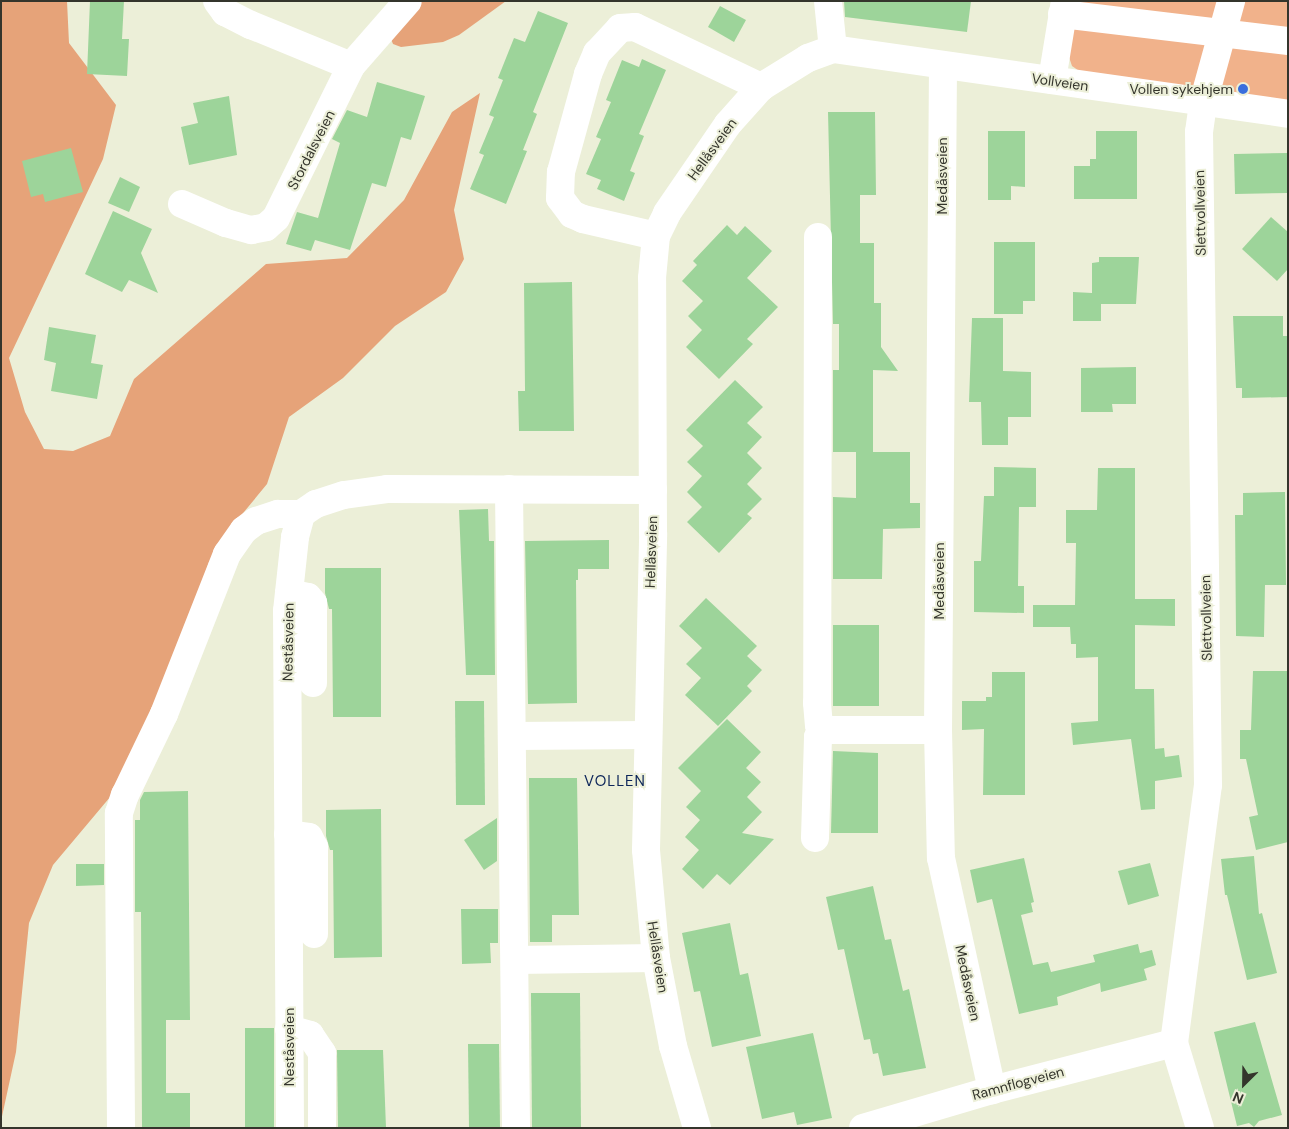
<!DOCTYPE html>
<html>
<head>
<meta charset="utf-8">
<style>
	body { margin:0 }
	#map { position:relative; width:1289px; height:1129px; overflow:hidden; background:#ecefd8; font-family:"DM Sans",sans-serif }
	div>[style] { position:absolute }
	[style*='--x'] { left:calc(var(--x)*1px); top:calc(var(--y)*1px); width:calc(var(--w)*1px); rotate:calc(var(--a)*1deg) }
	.green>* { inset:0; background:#f1b28b }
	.forest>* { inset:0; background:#e6a379 }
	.building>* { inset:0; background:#9dd49a }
	.minor>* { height:28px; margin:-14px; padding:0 14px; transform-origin:14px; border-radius:14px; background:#fff }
	.dots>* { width:14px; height:14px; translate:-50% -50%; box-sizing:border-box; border:2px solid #ecefd8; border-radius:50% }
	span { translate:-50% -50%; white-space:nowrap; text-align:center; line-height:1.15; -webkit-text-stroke:4px #ecefd8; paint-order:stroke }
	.street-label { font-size:14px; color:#34352c }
	.poi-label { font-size:14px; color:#34352c }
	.right { translate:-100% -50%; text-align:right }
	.neighbourhood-label { font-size:15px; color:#0c2559; letter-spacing:1px }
	.frame { position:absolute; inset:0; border:2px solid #34352c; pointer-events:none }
	.north { position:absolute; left:1219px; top:1059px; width:50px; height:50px; -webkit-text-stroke:4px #ecefd8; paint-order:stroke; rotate:203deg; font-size:14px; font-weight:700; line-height:20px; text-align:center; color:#34352c }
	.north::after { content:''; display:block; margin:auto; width:18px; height:22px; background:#34352c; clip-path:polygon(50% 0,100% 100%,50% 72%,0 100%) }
</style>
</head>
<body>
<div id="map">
	<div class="green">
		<i style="clip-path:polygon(1076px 1px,1288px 1px,1288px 101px,1085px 75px,1072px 66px,1067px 51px)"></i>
	</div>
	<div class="forest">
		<i style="clip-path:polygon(1px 1px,67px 1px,69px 43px,116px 105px,103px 159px,9px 358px,25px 412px,44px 449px,73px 451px,110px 436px,134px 379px,266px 264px,347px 258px,404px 200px,452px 112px,480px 93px,454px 210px,464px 259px,446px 292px,395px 326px,343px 378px,289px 417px,267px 484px,230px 529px,209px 562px,188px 626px,116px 790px,53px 865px,29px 923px,16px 1052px,1px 1121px)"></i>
		<i style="clip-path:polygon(421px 1px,506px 1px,459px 35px,443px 42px,401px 47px,393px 44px,391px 39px)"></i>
	</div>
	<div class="building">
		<i style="clip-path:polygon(90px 1px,124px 1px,122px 39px,129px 39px,127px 76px,87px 74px)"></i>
		<i style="clip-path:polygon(844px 1px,971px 1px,967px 32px,845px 17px)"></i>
		<i style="clip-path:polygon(720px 6px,746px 20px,734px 42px,708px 27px)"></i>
		<i style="clip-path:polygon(538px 11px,568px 23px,533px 112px,537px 114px,523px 150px,527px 151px,506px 204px,470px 189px,484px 155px,479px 153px,494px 117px,489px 115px,503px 80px,498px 78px,514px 38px,525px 42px)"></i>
		<i style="clip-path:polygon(642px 59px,666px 70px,639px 134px,644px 136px,630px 171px,635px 173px,624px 201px,597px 189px,601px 180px,586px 174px,601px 139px,596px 137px,611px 102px,606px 100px,622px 60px,639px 67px)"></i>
		<i style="clip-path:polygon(377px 82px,425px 96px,411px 140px,401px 137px,386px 187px,372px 183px,350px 250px,315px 240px,311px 251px,286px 244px,297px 212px,318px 218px,340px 143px,332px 139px,347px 110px,367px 117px)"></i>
		<i style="clip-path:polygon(229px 96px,237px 155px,189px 165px,181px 127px,198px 123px,193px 103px)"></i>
		<i style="clip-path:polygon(828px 112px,875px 112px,876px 195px,860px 195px,860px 243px,874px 243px,874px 303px,881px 303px,881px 347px,898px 371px,873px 370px,873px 452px,833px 452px,833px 370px,839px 370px,839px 324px,833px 324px)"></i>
		<i style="clip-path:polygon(988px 131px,1025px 131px,1025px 187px,1011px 186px,1011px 200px,988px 200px)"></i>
		<i style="clip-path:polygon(1096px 131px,1137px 131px,1137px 199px,1074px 199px,1074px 166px,1090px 166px,1090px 159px,1096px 159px)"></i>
		<i style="clip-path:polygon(71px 148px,83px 192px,45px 202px,43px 194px,31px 197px,22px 161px)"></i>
		<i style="clip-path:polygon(1288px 153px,1288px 193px,1235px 194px,1234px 154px)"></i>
		<i style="clip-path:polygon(120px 177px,140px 187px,129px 212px,108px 203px)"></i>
		<i style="clip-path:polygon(113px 211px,152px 229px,141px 253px,158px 293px,129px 280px,122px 292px,85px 274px)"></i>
		<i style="clip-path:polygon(1271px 217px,1288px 232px,1288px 269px,1277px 281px,1242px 249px)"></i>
		<i style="clip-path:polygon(727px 225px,737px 235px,745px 226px,772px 251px,747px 278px,778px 307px,747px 339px,753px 344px,719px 379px,686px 347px,702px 330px,688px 316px,703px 301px,682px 281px,697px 265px,693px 261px)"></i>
		<i style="clip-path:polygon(994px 242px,1035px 242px,1035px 301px,1023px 301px,1023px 314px,994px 314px)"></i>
		<i style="clip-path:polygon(1099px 257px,1139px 257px,1136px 304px,1101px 304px,1101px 321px,1073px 321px,1073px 292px,1092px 293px,1092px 263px,1099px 262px)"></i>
		<i style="clip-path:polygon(572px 282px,574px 431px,519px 431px,518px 391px,525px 391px,524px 283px)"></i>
		<i style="clip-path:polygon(1233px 316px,1283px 316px,1283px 336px,1288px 336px,1288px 397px,1242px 398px,1242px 388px,1236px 388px)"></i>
		<i style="clip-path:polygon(972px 318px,1003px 318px,1003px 371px,1031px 372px,1031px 417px,1008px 417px,1008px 445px,982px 445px,981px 402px,969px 402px)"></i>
		<i style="clip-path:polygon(49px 327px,96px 335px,91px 363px,103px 365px,97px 399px,51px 391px,56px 363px,44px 360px)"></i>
		<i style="clip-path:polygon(1136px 367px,1136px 404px,1112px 404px,1113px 412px,1081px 412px,1081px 368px)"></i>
		<i style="clip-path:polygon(735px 380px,763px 407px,747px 423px,762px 437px,747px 453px,762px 468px,747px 484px,762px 499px,747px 514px,752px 518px,719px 553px,687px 522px,702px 507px,687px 492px,702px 476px,687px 462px,703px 446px,686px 430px)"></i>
		<i style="clip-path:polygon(856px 452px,910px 452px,910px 503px,920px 503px,920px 528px,883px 529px,882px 579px,833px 579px,833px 497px,856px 498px)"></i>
		<i style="clip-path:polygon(994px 467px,1036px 468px,1036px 507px,1019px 507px,1018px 586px,1024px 586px,1024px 613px,974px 612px,974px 561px,981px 561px,984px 496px,994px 496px)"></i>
		<i style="clip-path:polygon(1098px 468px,1135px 468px,1135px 599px,1175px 599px,1175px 626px,1135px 625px,1135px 689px,1154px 689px,1155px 749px,1164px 748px,1165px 757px,1179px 755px,1182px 777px,1155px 781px,1155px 809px,1141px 810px,1131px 739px,1073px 745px,1071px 723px,1098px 721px,1098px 657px,1076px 658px,1076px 644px,1071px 644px,1070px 627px,1033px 627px,1033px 605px,1075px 605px,1076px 543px,1066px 543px,1066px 510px,1097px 510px)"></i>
		<i style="clip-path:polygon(1285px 492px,1286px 585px,1265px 585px,1264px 637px,1236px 636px,1235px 515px,1243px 515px,1243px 493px)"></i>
		<i style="clip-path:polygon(488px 509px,489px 541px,494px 541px,495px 675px,466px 675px,459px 510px)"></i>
		<i style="clip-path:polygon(609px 540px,609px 569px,578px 569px,578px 580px,576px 580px,577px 703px,528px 704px,525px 541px)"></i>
		<i style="clip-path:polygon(325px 568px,381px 568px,381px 717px,333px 717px,332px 609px,329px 609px,325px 593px)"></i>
		<i style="clip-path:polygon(706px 598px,757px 646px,747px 656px,762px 670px,747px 686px,752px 691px,718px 726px,685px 695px,701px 678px,686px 664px,702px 648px,679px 626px)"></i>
		<i style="clip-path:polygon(833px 625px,879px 625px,879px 706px,833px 706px)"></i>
		<i style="clip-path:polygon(1253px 671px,1288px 671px,1288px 842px,1256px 850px,1249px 817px,1258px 815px,1246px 759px,1240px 759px,1240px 730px,1251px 730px)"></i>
		<i style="clip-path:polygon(992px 672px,1025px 672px,1025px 795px,983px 795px,984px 729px,962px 730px,962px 701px,986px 701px,986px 697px,992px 697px)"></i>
		<i style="clip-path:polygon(455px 701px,484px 701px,485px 805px,456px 805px)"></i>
		<i style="clip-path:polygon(727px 719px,761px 752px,746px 768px,761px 782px,747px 797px,762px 812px,742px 833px,774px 839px,730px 885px,717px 874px,703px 889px,682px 869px,699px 850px,685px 837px,700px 820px,686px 807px,701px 791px,678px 768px)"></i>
		<i style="clip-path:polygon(833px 751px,878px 753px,878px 833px,831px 833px)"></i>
		<i style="clip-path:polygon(529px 778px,577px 778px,579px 915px,552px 915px,552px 942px,530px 942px)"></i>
		<i style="clip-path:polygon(188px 791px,190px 1020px,166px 1020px,166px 1093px,190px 1093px,190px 1128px,142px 1128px,141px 912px,135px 912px,135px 820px,140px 820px,140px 800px,144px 792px)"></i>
		<i style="clip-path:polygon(381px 809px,382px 957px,334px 958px,333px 850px,330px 850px,326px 836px,326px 810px)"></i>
		<i style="clip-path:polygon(497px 818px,497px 861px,484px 870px,464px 840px)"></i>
		<i style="clip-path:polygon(1254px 856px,1259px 914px,1262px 913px,1277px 973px,1247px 980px,1227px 895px,1225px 895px,1221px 859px)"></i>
		<i style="clip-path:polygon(1024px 858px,1034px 902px,1031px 903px,1033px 912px,1021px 915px,1033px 965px,1048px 962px,1051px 972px,1095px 962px,1093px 955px,1138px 944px,1140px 953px,1152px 950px,1156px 965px,1144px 969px,1147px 980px,1101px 992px,1100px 983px,1057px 997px,1058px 1005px,1019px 1014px,992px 899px,977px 903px,970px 870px)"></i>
		<i style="clip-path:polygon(1150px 863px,1159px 896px,1128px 905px,1118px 871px)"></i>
		<i style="clip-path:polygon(76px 864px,104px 864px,104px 885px,76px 886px)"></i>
		<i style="clip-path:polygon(873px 886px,885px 940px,891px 939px,903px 991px,909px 989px,926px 1068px,883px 1076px,878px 1053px,873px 1054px,870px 1039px,864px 1040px,844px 949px,838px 950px,826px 897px)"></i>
		<i style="clip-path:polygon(461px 909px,498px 909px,498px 943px,490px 943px,491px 963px,462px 964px)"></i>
		<i style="clip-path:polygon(730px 923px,740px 975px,748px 973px,761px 1036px,712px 1047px,700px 991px,694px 992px,682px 933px)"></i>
		<i style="clip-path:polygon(531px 993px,580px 993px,581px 1128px,532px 1128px)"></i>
		<i style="clip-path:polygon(1255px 1022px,1282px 1115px,1259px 1121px,1254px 1127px,1249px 1123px,1237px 1126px,1214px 1032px)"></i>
		<i style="clip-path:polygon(245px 1028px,274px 1028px,274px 1128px,245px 1128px)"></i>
		<i style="clip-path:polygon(813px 1033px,832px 1118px,797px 1125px,794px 1112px,762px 1119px,746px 1047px)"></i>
		<i style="clip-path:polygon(468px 1044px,499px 1044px,500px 1128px,469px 1128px)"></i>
		<i style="clip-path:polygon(337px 1050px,383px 1050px,386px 1128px,338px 1128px)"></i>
	</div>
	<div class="minor">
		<i style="--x:217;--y:1;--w:14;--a:54"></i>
		<i style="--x:225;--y:12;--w:29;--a:27"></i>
		<i style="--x:251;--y:25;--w:108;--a:22.3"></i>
		<i style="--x:828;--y:1;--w:48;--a:84.1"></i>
		<i style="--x:1062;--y:14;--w:228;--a:6.8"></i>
		<i style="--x:943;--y:66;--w:664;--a:90.43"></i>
		<i style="--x:938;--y:730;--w:128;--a:88.7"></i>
		<i style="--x:941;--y:858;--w:238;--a:77.6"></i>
		<i style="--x:1052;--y:80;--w:80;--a:-80.7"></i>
		<i style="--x:182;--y:204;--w:48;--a:23.4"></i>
		<i style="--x:226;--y:223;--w:26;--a:16"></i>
		<i style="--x:251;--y:230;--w:15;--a:-11"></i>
		<i style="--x:266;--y:227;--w:13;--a:-42"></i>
		<i style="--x:276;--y:218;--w:169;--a:-63.7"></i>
		<i style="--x:351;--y:66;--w:86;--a:-48.8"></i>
		<i style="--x:656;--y:236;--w:75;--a:-166.9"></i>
		<i style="--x:583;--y:219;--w:12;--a:-156"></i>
		<i style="--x:572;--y:214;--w:20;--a:-127"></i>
		<i style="--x:560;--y:198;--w:26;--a:-88"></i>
		<i style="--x:561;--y:172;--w:102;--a:-74.6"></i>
		<i style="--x:588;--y:74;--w:23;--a:-67"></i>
		<i style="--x:597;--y:53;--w:34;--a:-47"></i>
		<i style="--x:620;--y:28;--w:15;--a:-4"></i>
		<i style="--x:635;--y:27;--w:140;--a:25.5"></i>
		<i style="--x:818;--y:237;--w:466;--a:90.1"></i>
		<i style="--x:817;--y:703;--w:22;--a:85"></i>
		<i style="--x:819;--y:725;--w:9;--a:32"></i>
		<i style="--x:509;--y:489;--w:639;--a:89.37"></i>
		<i style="--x:289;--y:593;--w:19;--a:12"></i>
		<i style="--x:308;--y:597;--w:8;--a:50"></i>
		<i style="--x:313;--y:603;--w:80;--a:90"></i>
		<i style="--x:513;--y:736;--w:135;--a:-0.4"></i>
		<i style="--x:288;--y:834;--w:21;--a:8"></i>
		<i style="--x:309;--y:837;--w:11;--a:63"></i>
		<i style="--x:314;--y:847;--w:87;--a:90"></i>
		<i style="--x:815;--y:838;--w:101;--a:-88.3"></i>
		<i style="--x:818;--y:737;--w:11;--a:-38"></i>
		<i style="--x:827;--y:730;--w:111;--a:0"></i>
		<i style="--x:516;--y:960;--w:140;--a:-0.8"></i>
		<i style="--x:289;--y:1029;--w:22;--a:16"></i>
		<i style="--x:310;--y:1035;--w:22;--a:56"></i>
		<i style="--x:322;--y:1053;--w:75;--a:90"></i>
		<i style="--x:121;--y:1128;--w:315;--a:-90.4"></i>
		<i style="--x:119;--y:813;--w:19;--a:-72"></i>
		<i style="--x:125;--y:795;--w:90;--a:-64.3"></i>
		<i style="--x:164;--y:714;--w:172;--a:-68.5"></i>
		<i style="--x:227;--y:554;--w:29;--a:-55"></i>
		<i style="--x:244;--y:530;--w:15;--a:-37"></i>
		<i style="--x:256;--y:521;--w:23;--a:-18"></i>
		<i style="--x:278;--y:514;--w:23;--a:0"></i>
		<i style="--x:290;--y:1128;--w:517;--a:-90.33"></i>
		<i style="--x:287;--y:611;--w:74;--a:-83.8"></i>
		<i style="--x:295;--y:537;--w:24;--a:-75"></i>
		<i style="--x:301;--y:514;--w:18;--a:-34"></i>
		<i style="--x:316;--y:504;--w:29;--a:-18"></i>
		<i style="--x:344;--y:495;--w:43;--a:-7.9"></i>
		<i style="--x:387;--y:489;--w:266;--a:0.2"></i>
		<i style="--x:697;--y:1128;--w:85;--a:-106.3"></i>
		<i style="--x:673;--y:1046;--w:90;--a:-100.9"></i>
		<i style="--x:656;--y:958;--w:108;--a:-95.3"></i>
		<i style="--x:646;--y:850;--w:317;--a:-88.7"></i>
		<i style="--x:653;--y:533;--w:255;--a:-90.2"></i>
		<i style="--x:652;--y:278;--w:42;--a:-84.6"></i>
		<i style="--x:656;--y:236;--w:25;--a:-64"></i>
		<i style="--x:667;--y:213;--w:108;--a:-55.6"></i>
		<i style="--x:728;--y:124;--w:50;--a:-48.3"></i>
		<i style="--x:761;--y:87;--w:55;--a:-31.7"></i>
		<i style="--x:808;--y:58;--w:27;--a:-20"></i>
		<i style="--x:833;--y:49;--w:460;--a:8.1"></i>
		<i style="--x:863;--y:1128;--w:134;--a:-16.4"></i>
		<i style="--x:992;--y:1090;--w:188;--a:-14.5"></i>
		<i style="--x:1200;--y:1128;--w:89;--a:-107"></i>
		<i style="--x:1174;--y:1043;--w:260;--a:-82.5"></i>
		<i style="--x:1208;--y:785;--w:653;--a:-90.79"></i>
		<i style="--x:1199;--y:132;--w:29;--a:-82"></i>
		<i style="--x:1203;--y:103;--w:106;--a:-74.6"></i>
	</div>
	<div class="dots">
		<i style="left:1243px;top:89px;background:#396edd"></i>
	</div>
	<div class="street-label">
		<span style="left:1060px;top:82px;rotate:8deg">Vollveien</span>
		<span style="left:712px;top:149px;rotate:-54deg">Hellåsveien</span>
		<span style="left:311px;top:150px;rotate:-63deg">Stordalsveien</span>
		<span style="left:942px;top:176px;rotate:-90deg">Medåsveien</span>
		<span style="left:1200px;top:213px;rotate:-91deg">Slettvollveien</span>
		<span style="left:651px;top:552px;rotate:-88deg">Hellåsveien</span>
		<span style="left:939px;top:581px;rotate:-90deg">Medåsveien</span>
		<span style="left:1206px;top:618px;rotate:-91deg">Slettvollveien</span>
		<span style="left:288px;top:642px;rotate:-89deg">Neståsveien</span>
		<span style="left:658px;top:957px;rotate:81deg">Hellåsveien</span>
		<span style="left:968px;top:983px;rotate:78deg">Medåsveien</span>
		<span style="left:289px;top:1047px;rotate:-90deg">Neståsveien</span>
		<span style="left:1018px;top:1083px;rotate:-15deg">Ramnflogveien</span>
	</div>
	<div class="poi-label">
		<span class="right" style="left:1233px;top:89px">Vollen sykehjem</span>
	</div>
	<div class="neighbourhood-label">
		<span style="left:615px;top:782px">VOLLEN</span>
	</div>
	<div class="frame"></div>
	<div class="north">N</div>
</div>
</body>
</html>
